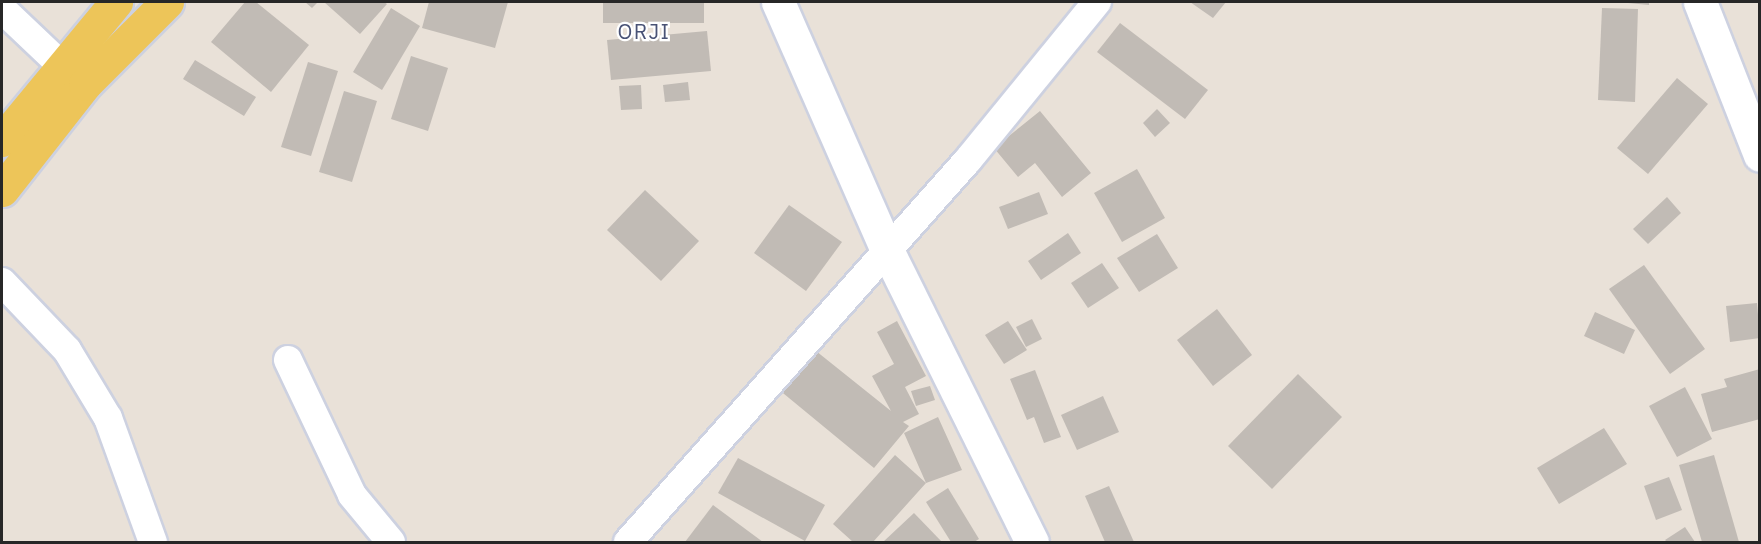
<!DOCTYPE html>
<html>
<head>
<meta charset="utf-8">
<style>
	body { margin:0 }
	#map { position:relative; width:1761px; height:544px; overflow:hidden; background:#e9e1d8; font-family:"IBM Plex Sans",sans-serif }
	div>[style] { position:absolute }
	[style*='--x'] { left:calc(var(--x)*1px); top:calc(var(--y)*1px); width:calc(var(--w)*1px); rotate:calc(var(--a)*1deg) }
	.building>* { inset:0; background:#c1bbb5 }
	.roads { filter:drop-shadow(2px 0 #cdd1e0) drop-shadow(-2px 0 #cdd1e0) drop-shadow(0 2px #cdd1e0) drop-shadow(0 -2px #cdd1e0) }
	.street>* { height:28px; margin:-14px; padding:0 14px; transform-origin:14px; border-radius:14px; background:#fff }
	.secondary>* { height:33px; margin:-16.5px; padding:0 16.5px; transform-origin:16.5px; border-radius:16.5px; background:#fff }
	.primary>* { height:33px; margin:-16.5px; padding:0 16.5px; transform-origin:16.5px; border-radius:16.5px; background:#edc559 }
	span { translate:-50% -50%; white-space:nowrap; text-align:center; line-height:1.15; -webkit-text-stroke:4.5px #fff; paint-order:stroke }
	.quarter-label { font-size:21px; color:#495275; letter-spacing:1.5px }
	.frame { position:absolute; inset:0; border:3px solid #272727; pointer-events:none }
</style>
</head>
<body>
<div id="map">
	<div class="building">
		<i style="clip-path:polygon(245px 2px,256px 2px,309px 45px,271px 92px,211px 42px)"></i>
		<i style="clip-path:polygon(305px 2px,318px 2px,312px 8px)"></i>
		<i style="clip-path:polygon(324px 2px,384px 2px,387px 4px,360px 34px)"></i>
		<i style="clip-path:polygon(429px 2px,508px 2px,495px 48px,422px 28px)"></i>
		<i style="clip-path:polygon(603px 2px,704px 2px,704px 23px,603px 23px)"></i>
		<i style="clip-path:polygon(1190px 2px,1226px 2px,1213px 18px)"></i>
		<i style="clip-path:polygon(1628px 2px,1649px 2px,1649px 5px,1628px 3px)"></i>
		<i style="clip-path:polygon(391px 8px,420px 26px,382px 90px,353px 72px)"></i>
		<i style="clip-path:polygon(1602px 8px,1638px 9px,1635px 102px,1598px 100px)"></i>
		<i style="clip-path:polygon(1120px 23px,1208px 90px,1185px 119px,1097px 52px)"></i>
		<i style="clip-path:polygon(707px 31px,711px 71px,611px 80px,607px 40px)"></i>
		<i style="clip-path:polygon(411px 56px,448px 68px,428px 131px,391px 119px)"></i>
		<i style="clip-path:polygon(195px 60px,256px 97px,244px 116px,183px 79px)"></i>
		<i style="clip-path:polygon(308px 62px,338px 71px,311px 156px,281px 147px)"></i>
		<i style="clip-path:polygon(1677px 78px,1708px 104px,1648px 174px,1617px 148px)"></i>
		<i style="clip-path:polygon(688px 82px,690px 100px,665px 102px,663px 85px)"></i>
		<i style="clip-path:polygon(641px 85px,642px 109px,621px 110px,619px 86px)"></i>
		<i style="clip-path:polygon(344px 91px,377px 101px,352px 182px,319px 172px)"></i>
		<i style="clip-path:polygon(1157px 109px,1170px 123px,1155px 137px,1143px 123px)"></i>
		<i style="clip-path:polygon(1040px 111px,1091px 173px,1062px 197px,1035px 163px,1018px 177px,994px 148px)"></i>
		<i style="clip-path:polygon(1137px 169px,1165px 218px,1122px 242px,1094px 193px)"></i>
		<i style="clip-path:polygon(645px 190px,699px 241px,661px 281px,607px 230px)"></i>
		<i style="clip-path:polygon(1039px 192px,1048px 214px,1008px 229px,999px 207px)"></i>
		<i style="clip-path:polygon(1667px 197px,1681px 213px,1648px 244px,1633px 229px)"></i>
		<i style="clip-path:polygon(789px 205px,842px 242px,806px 291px,754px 253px)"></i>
		<i style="clip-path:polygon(1068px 233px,1081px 253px,1041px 280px,1028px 261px)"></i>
		<i style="clip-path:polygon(1157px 234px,1178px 268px,1139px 292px,1117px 258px)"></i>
		<i style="clip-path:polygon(1102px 263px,1119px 288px,1088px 308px,1071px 283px)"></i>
		<i style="clip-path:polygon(1644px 265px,1705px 349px,1670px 374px,1609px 289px)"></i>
		<i style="clip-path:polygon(1757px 303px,1760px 338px,1730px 342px,1726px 306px)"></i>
		<i style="clip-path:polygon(1217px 309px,1252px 355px,1213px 386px,1177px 340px)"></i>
		<i style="clip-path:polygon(1595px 312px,1635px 330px,1624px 354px,1584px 336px)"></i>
		<i style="clip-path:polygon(1032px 319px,1042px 339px,1026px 347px,1016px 327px)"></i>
		<i style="clip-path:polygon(897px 321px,926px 376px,905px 387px,919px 414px,903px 422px,909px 426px,874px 468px,772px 384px,806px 343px,891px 411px,872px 376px,894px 364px,877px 332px)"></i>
		<i style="clip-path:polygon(1008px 321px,1027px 350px,1004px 364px,985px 335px)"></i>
		<i style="clip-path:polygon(1760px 369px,1760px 419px,1712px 432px,1701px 394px,1727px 387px,1724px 379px)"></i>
		<i style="clip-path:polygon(1035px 370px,1061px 437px,1044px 443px,1034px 417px,1027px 420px,1010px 379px)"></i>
		<i style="clip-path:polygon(1298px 374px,1342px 417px,1272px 489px,1228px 446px)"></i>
		<i style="clip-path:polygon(930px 386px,935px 400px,916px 406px,911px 391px)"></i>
		<i style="clip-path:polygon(1685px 387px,1712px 439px,1677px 457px,1649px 406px)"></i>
		<i style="clip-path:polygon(1103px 396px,1119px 432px,1077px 450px,1061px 415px)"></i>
		<i style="clip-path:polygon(938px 417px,962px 470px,926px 483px,873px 542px,853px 542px,833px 524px,895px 455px,926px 483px,904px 433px)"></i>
		<i style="clip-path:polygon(1604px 428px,1627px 464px,1559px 504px,1537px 468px)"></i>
		<i style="clip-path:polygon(1714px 455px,1739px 542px,1702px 542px,1679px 465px)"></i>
		<i style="clip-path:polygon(738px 458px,825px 505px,805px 541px,718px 493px)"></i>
		<i style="clip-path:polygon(1669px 477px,1682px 510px,1656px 520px,1644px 486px)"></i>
		<i style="clip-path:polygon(1109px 486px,1134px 542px,1105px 542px,1085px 496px)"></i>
		<i style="clip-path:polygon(948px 488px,979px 539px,974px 542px,951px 542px,926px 502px)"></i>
		<i style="clip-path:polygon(713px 505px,763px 542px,685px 542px)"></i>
		<i style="clip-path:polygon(914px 513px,942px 542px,883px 542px)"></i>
		<i style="clip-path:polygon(1685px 527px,1695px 542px,1667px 542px,1665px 540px)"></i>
	</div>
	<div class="roads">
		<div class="street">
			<i style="--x:2;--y:9;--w:81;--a:43.5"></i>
			<i style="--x:2;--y:282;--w:94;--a:46.3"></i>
			<i style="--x:67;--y:350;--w:79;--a:58.9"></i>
			<i style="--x:108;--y:418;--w:132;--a:70.1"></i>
			<i style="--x:288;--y:360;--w:149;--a:64.6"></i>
			<i style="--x:352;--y:495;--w:61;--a:50.3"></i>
			<i style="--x:628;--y:542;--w:511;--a:-48.33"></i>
			<i style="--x:968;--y:160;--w:204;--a:-50.8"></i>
		</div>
		<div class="secondary">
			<i style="--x:778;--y:2;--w:269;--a:66.3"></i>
			<i style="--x:886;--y:248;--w:328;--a:63.6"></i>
			<i style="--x:1700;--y:2;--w:164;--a:68.6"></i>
		</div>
		<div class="primary">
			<i style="--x:2;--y:140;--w:179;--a:-50.4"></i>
			<i style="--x:2;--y:190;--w:135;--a:-51.9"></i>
			<i style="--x:85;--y:84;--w:116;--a:-45"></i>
		</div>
	</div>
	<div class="quarter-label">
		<span style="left:644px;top:31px">ORJI</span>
	</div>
	<div class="frame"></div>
</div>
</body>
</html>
